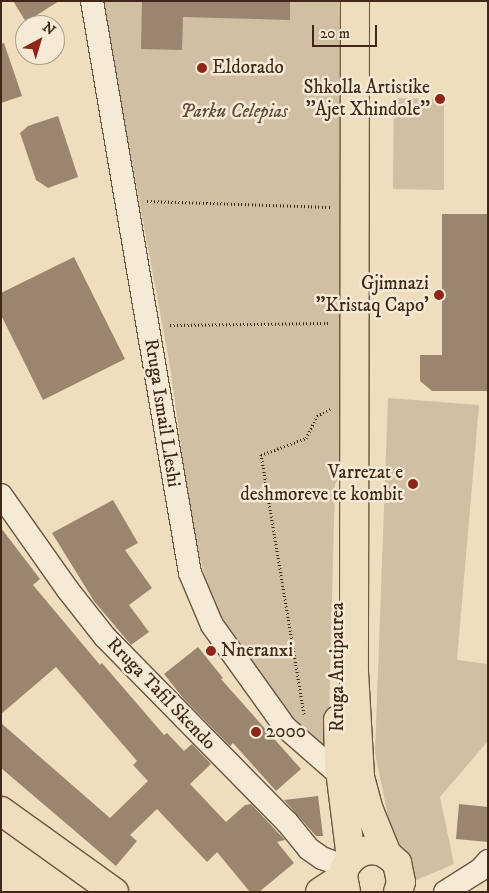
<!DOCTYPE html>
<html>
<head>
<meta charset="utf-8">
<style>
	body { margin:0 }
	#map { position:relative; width:489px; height:893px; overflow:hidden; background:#eedebe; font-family:"IM FELL DW Pica",serif }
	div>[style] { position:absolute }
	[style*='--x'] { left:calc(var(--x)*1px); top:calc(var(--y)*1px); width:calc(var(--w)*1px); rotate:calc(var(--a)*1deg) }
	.green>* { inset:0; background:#d0bfa2 }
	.building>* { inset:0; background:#9a866e }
	.path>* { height:3px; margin-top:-1.5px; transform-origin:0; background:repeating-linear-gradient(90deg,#402718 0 1px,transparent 0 3.5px) }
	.roads { filter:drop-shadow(1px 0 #6c5542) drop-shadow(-1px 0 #6c5542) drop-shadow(0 1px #6c5542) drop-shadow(0 -1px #6c5542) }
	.minor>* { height:22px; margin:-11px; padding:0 11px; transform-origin:11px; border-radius:11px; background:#f4ead5 }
	.major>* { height:28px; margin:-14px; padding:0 14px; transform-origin:14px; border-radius:14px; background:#eedebe }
	.dots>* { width:14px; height:14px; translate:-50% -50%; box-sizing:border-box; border:2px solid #f4ead5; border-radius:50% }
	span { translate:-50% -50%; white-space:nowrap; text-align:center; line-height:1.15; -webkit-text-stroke:5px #f4ead5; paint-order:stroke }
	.poi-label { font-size:19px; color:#402718 }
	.left { translate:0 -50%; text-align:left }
	.right { translate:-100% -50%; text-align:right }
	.park-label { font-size:19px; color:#644d3a; font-style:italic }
	.street-label { font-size:19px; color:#402718 }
	.frame { position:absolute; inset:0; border:2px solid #402718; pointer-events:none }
	.north { position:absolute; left:15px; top:15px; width:50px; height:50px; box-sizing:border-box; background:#f4ead5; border:1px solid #ac9c89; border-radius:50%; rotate:39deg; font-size:14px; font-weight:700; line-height:20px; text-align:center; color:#402718 }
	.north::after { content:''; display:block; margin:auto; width:18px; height:22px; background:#8f2418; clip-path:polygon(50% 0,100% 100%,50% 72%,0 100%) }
	.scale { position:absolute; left:312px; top:25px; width:65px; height:22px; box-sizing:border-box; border:2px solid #402718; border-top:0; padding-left:6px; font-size:15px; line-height:18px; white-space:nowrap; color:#402718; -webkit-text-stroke:4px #f4ead5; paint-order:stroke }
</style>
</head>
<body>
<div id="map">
	<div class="green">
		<i style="clip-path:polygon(102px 1px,345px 1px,345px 465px,335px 485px,328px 752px,291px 722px,214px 607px,193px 535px,170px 366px)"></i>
		<i style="clip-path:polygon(394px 98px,444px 99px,444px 190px,393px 189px)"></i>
		<i style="clip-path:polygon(388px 398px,479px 405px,457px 660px,488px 664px,488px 741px,440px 797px,454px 864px,407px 884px,393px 841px,375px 753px)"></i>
	</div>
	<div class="building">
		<i style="clip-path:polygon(13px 1px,59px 1px,26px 22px)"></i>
		<i style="clip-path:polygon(142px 1px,290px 1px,290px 20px,183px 17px,182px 50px,141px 49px)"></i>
		<i style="clip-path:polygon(4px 43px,22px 96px,1px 103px,1px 44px)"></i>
		<i style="clip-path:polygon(58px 116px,78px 177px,48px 188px,36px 180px,20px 133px,28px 126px)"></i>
		<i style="clip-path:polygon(442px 214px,488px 214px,488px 391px,432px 391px,420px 381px,420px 355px,442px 355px)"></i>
		<i style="clip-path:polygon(74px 257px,125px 359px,43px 400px,1px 315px,1px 293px)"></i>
		<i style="clip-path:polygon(113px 500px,138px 543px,125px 550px,152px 588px,129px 605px,149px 632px,131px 645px,94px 601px,52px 533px)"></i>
		<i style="clip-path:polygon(1px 528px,40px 579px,33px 585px,100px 665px,102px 663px,164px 735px,167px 733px,184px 751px,192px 744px,211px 764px,190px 784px,226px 822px,245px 805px,251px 804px,285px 840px,277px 842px,294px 863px,259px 892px,250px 892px,217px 852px,207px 862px,157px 809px,130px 835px,137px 841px,116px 866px,1px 768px,1px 723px,110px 818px,148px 781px,133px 765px,137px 761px,56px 667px,1px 714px)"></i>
		<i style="clip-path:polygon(198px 647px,223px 678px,221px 679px,301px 769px,276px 791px,233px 743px,230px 746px,184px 699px,164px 674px)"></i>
		<i style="clip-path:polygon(318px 796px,323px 836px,316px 836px,284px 800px)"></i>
		<i style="clip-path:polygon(459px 804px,488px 807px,488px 842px,456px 839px)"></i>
	</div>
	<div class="path">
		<i style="--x:147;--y:201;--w:184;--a:1.9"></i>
		<i style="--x:170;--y:325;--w:161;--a:-0.7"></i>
		<i style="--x:304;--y:714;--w:263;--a:-99.4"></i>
		<i style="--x:261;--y:455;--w:48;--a:-20.7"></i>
		<i style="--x:306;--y:438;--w:25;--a:-63"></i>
		<i style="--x:317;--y:416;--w:15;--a:-28"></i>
	</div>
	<div class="roads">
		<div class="minor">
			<i style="--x:92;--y:1;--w:580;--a:80.28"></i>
			<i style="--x:190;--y:573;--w:56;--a:67.1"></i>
			<i style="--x:212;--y:625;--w:125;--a:54.4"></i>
			<i style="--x:285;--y:727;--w:73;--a:41.1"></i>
			<i style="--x:1;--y:495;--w:116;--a:54.8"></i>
			<i style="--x:68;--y:590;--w:60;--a:51.8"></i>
			<i style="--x:105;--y:637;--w:260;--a:45.5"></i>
			<i style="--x:287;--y:822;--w:35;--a:51"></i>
			<i style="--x:309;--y:849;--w:16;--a:35"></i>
			<i style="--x:322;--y:858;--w:25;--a:21"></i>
			<i style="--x:445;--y:892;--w:41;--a:-32.2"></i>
			<i style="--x:480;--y:870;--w:12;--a:-48"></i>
		</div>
		<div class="major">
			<i style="--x:355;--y:1;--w:671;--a:90.09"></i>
			<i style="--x:354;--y:672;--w:105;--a:86.7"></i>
			<i style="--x:360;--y:777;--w:34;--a:75"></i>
			<i style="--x:369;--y:810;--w:48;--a:67.8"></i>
			<i style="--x:338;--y:720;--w:42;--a:88.6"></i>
			<i style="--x:339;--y:762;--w:98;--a:82.9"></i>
			<i style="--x:1;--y:811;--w:139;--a:35.6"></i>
			<i style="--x:320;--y:892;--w:27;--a:-33"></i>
			<i style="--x:346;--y:892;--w:15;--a:-101"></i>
			<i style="--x:343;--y:877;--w:10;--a:-79"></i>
			<i style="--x:345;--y:867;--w:10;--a:-53"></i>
			<i style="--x:351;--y:859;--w:10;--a:-37"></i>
			<i style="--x:359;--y:853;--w:10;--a:-17"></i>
			<i style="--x:369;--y:850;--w:11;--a:5"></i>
			<i style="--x:380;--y:851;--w:10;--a:29"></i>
			<i style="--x:389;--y:856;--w:11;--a:41"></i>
			<i style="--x:397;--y:863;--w:19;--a:78"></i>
			<i style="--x:401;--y:882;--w:10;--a:107"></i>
		</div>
	</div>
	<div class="dots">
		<i style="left:202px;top:68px;background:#8f2418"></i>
		<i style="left:440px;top:99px;background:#8f2418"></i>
		<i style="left:439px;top:295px;background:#8f2418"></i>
		<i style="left:413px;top:484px;background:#8f2418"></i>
		<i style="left:211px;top:651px;background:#8f2418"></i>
		<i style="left:256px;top:732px;background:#8f2418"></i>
	</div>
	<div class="poi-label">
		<span class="left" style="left:212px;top:68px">Eldorado</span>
		<span class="right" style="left:430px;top:99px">Shkolla Artistike<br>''Ajet Xhindole''</span>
		<span class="right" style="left:429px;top:295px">Gjimnazi<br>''Kristaq Capo'</span>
		<span class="right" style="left:403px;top:484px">Varrezat e<br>deshmoreve te kombit</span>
		<span class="left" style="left:221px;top:651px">Nneranxi</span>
		<span class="left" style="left:266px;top:732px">2000</span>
	</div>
	<div class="park-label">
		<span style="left:234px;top:112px">Parku Celepias</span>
	</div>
	<div class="street-label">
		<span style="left:162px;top:413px;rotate:81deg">Rruga Ismail Lleshi</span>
		<span style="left:338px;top:667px;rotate:-90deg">Rruga Antipatrea</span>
		<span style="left:161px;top:694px;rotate:46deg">Rruga Tafil Skendo</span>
	</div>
	<div class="frame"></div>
	<div class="north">N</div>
	<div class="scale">20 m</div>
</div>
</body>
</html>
